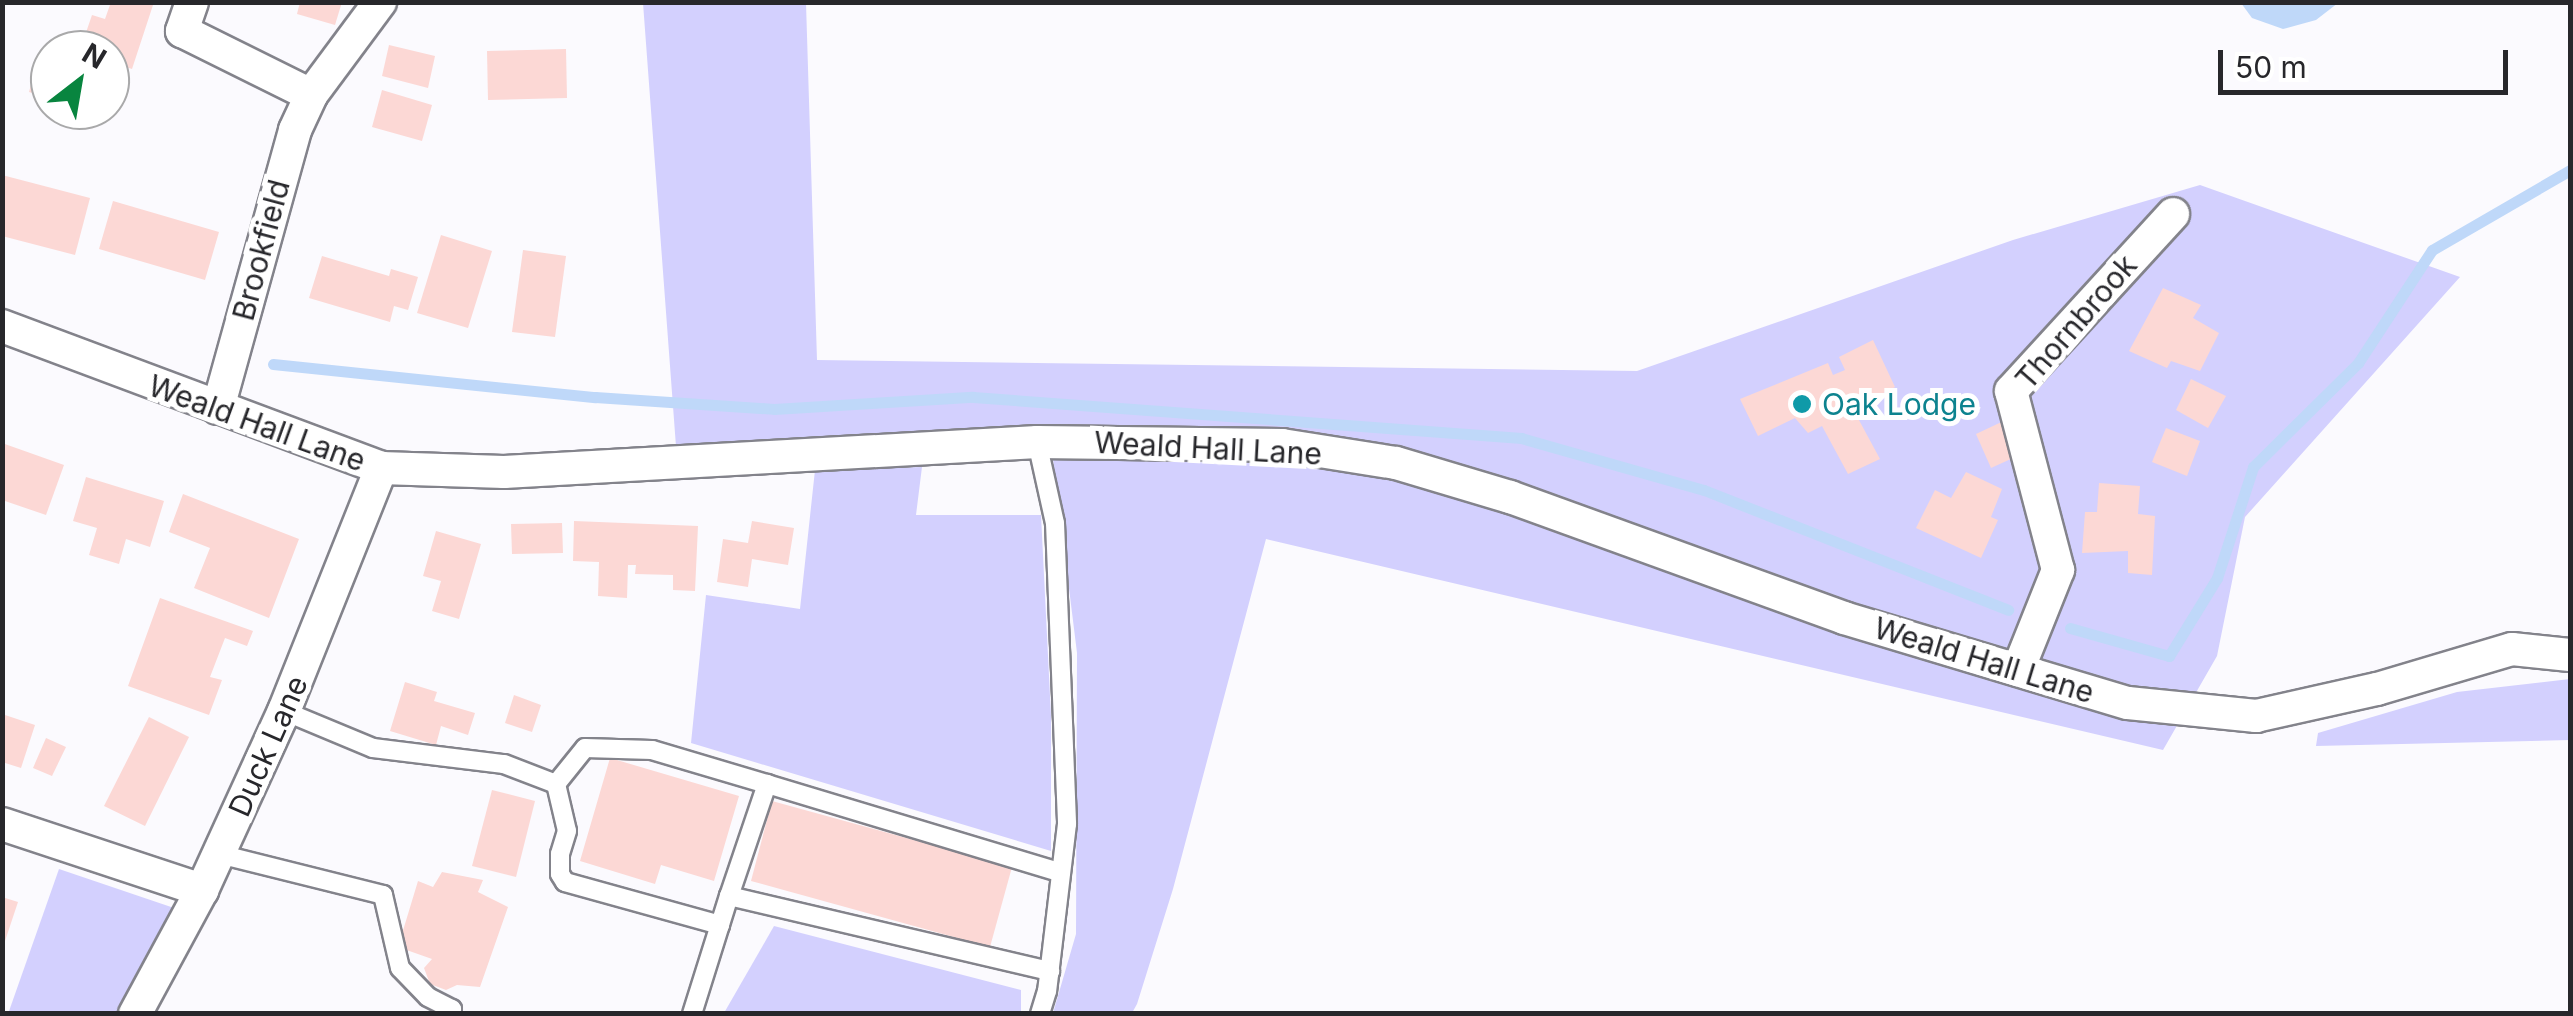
<!DOCTYPE html>
<html>
<head>
<meta charset="utf-8">
<style>
	body { margin:0 }
	#map { position:relative; width:2573px; height:1016px; overflow:hidden; background:#fbfafe; font-family:Inter,sans-serif }
	div>[style] { position:absolute }
	[style*='--x'] { left:calc(var(--x)*1px); top:calc(var(--y)*1px); width:calc(var(--w)*1px); rotate:calc(var(--a)*1deg) }
	.green>* { inset:0; background:#d3d0fe }
	.water>* { inset:0; background:#bfd8f9 }
	.stream>* { height:11px; margin:-5.5px; padding:0 5.5px; transform-origin:5.5px; border-radius:5.5px; background:#bfd8f9 }
	.building>* { inset:0; background:#fcd8d5 }
	.roads { filter:drop-shadow(2px 0 #83838b) drop-shadow(-2px 0 #83838b) drop-shadow(0 2px #83838b) drop-shadow(0 -2px #83838b) }
	.lane>* { height:18px; margin:-9px; padding:0 9px; transform-origin:9px; border-radius:9px; background:#fff }
	.street>* { height:32px; margin:-16px; padding:0 16px; transform-origin:16px; border-radius:16px; background:#fff }
	.dots>* { width:28px; height:28px; translate:-50% -50%; box-sizing:border-box; border:5px solid #fff; border-radius:50% }
	span { translate:-50% -50%; white-space:nowrap; text-align:center; line-height:1.15; -webkit-text-stroke:10px #fff; paint-order:stroke }
	.street-label { font-size:30px; color:#27272b }
	.culture-label { font-size:30px; color:#0d838f }
	.left { translate:0 -50%; text-align:left }
	.frame { position:absolute; inset:0; border:5px solid #27272b; pointer-events:none }
	.north { position:absolute; left:30px; top:30px; width:100px; height:100px; box-sizing:border-box; background:#fff; border:2px solid #a9a9aa; border-radius:50%; rotate:31deg; font-size:28px; font-weight:700; line-height:40px; text-align:center; color:#27272b }
	.north::after { content:''; display:block; margin:auto; width:35px; height:45px; background:#08853f; clip-path:polygon(50% 0,100% 100%,50% 72%,0 100%) }
	.scale { position:absolute; left:2218px; top:50px; width:290px; height:45px; box-sizing:border-box; border:5px solid #27272b; border-top:0; padding-left:12px; font-size:30px; line-height:35px; white-space:nowrap; color:#27272b; -webkit-text-stroke:8px #fff; paint-order:stroke }
</style>
</head>
<body>
<div id="map">
	<div class="green">
		<i style="clip-path:polygon(643px 3px,806px 3px,817px 360px,1637px 371px,2013px 240px,2200px 185px,2460px 277px,2245px 517px,2217px 656px,2163px 750px,1266px 539px,1173px 889px,1137px 1004px,1132px 1013px,1053px 1013px,1076px 934px,1077px 653px,1051px 443px,677px 460px)"></i>
		<i style="clip-path:polygon(922px 467px,916px 515px,1041px 515px,1051px 716px,1051px 851px,691px 743px,706px 595px,800px 609px,815px 470px)"></i>
		<i style="clip-path:polygon(2570px 679px,2570px 740px,2316px 746px,2318px 733px,2457px 692px)"></i>
		<i style="clip-path:polygon(59px 869px,180px 910px,122px 1013px,8px 1014px)"></i>
		<i style="clip-path:polygon(774px 926px,1021px 990px,1021px 1013px,724px 1013px)"></i>
	</div>
	<div class="water">
		<i style="clip-path:polygon(2241px 3px,2338px 3px,2316px 20px,2283px 29px,2252px 18px)"></i>
	</div>
	<div class="stream">
		<i style="--x:273;--y:364;--w:324;--a:5.9"></i>
		<i style="--x:595;--y:397;--w:179;--a:3.8"></i>
		<i style="--x:774;--y:409;--w:199;--a:-3.5"></i>
		<i style="--x:973;--y:397;--w:550;--a:4.28"></i>
		<i style="--x:1521;--y:438;--w:190;--a:15.9"></i>
		<i style="--x:1704;--y:490;--w:327;--a:21.5"></i>
		<i style="--x:2070;--y:628;--w:103;--a:15.8"></i>
		<i style="--x:2169;--y:656;--w:92;--a:-58.4"></i>
		<i style="--x:2217;--y:578;--w:117;--a:-72"></i>
		<i style="--x:2253;--y:467;--w:148;--a:-44.7"></i>
		<i style="--x:2358;--y:363;--w:135;--a:-56.8"></i>
		<i style="--x:2432;--y:250;--w:160;--a:-30.1"></i>
	</div>
	<div class="building">
		<i style="clip-path:polygon(111px 2px,154px 2px,132px 69px,110px 62px,110px 50px,80px 50px,92px 15px,105px 19px)"></i>
		<i style="clip-path:polygon(300px 2px,342px 2px,335px 25px,297px 14px)"></i>
		<i style="clip-path:polygon(389px 45px,435px 56px,428px 88px,382px 76px)"></i>
		<i style="clip-path:polygon(566px 49px,567px 98px,488px 100px,487px 51px)"></i>
		<i style="clip-path:polygon(39px 56px,50px 59px,50px 98px,29px 92px)"></i>
		<i style="clip-path:polygon(110px 78px,123px 82px,112px 117px,92px 111px,110px 110px)"></i>
		<i style="clip-path:polygon(382px 90px,432px 105px,422px 141px,372px 127px)"></i>
		<i style="clip-path:polygon(2px 175px,90px 198px,75px 255px,2px 236px)"></i>
		<i style="clip-path:polygon(113px 201px,219px 232px,205px 280px,99px 249px)"></i>
		<i style="clip-path:polygon(441px 235px,492px 251px,468px 328px,417px 313px)"></i>
		<i style="clip-path:polygon(523px 250px,566px 256px,555px 337px,512px 332px)"></i>
		<i style="clip-path:polygon(322px 256px,389px 276px,391px 269px,418px 277px,408px 310px,394px 306px,390px 322px,309px 298px)"></i>
		<i style="clip-path:polygon(2163px 288px,2201px 305px,2193px 318px,2219px 333px,2200px 371px,2171px 361px,2167px 368px,2129px 351px)"></i>
		<i style="clip-path:polygon(1873px 340px,1895px 387px,1853px 409px,1880px 459px,1848px 474px,1822px 426px,1808px 433px,1795px 418px,1758px 436px,1740px 399px,1828px 363px,1833px 375px,1845px 370px,1839px 357px)"></i>
		<i style="clip-path:polygon(2191px 379px,2226px 396px,2208px 428px,2176px 410px)"></i>
		<i style="clip-path:polygon(2010px 418px,2024px 453px,1991px 468px,1976px 434px)"></i>
		<i style="clip-path:polygon(2166px 428px,2200px 441px,2187px 476px,2152px 462px)"></i>
		<i style="clip-path:polygon(2px 443px,64px 465px,46px 515px,2px 500px)"></i>
		<i style="clip-path:polygon(1966px 472px,2002px 489px,1991px 517px,1998px 520px,1981px 558px,1916px 528px,1935px 490px,1951px 498px)"></i>
		<i style="clip-path:polygon(86px 477px,164px 501px,150px 547px,126px 539px,119px 564px,89px 555px,97px 528px,73px 521px)"></i>
		<i style="clip-path:polygon(2099px 483px,2140px 486px,2138px 514px,2155px 516px,2152px 575px,2128px 573px,2128px 551px,2082px 553px,2085px 512px,2097px 512px)"></i>
		<i style="clip-path:polygon(183px 494px,299px 539px,269px 618px,194px 588px,210px 548px,169px 532px)"></i>
		<i style="clip-path:polygon(574px 521px,698px 526px,695px 591px,673px 590px,673px 575px,635px 574px,636px 565px,628px 565px,627px 598px,598px 596px,599px 562px,573px 561px)"></i>
		<i style="clip-path:polygon(752px 521px,794px 528px,788px 565px,752px 559px,748px 587px,717px 582px,723px 539px,748px 543px)"></i>
		<i style="clip-path:polygon(562px 523px,563px 553px,512px 554px,511px 524px)"></i>
		<i style="clip-path:polygon(436px 531px,481px 544px,459px 619px,432px 611px,441px 581px,423px 576px)"></i>
		<i style="clip-path:polygon(160px 598px,253px 631px,247px 646px,225px 638px,210px 677px,222px 680px,209px 715px,128px 686px)"></i>
		<i style="clip-path:polygon(405px 682px,437px 692px,434px 701px,475px 713px,468px 735px,441px 726px,436px 745px,390px 731px)"></i>
		<i style="clip-path:polygon(514px 695px,541px 705px,532px 732px,505px 723px)"></i>
		<i style="clip-path:polygon(2px 714px,35px 725px,21px 768px,2px 762px)"></i>
		<i style="clip-path:polygon(149px 717px,189px 737px,145px 826px,104px 806px)"></i>
		<i style="clip-path:polygon(46px 738px,66px 747px,52px 776px,33px 768px)"></i>
		<i style="clip-path:polygon(610px 758px,739px 796px,714px 881px,661px 865px,655px 884px,580px 861px)"></i>
		<i style="clip-path:polygon(492px 790px,535px 801px,516px 877px,472px 866px)"></i>
		<i style="clip-path:polygon(772px 801px,1012px 867px,990px 947px,751px 881px)"></i>
		<i style="clip-path:polygon(442px 872px,483px 880px,478px 892px,508px 907px,480px 987px,457px 985px,446px 990px,430px 984px,424px 968px,432px 959px,398px 947px,418px 881px,433px 887px)"></i>
		<i style="clip-path:polygon(2px 897px,18px 902px,3px 947px,2px 947px)"></i>
	</div>
	<div class="roads">
		<div class="lane">
			<i style="--x:1037;--y:442;--w:83;--a:77.5"></i>
			<i style="--x:1055;--y:523;--w:301;--a:87.7"></i>
			<i style="--x:1067;--y:824;--w:168;--a:96.8"></i>
			<i style="--x:1047;--y:991;--w:24;--a:107"></i>
			<i style="--x:284;--y:711;--w:96;--a:22.6"></i>
			<i style="--x:373;--y:748;--w:132;--a:7"></i>
			<i style="--x:504;--y:764;--w:56;--a:21"></i>
			<i style="--x:556;--y:784;--w:46;--a:-51.1"></i>
			<i style="--x:585;--y:748;--w:67;--a:1.7"></i>
			<i style="--x:652;--y:750;--w:120;--a:16.5"></i>
			<i style="--x:767;--y:784;--w:118;--a:108.7"></i>
			<i style="--x:729;--y:896;--w:330;--a:13.2"></i>
			<i style="--x:556;--y:784;--w:48;--a:76.8"></i>
			<i style="--x:567;--y:831;--w:24;--a:107"></i>
			<i style="--x:560;--y:854;--w:20;--a:90"></i>
			<i style="--x:560;--y:874;--w:9;--a:58"></i>
			<i style="--x:565;--y:882;--w:161;--a:15.5"></i>
			<i style="--x:767;--y:784;--w:307;--a:16.8"></i>
			<i style="--x:219;--y:854;--w:169;--a:14"></i>
			<i style="--x:383;--y:895;--w:75;--a:76.9"></i>
			<i style="--x:400;--y:968;--w:40;--a:46"></i>
			<i style="--x:428;--y:997;--w:27;--a:27"></i>
			<i style="--x:452;--y:1009;--w:5;--a:112"></i>
			<i style="--x:692;--y:1014;--w:124;--a:-72.6"></i>
		</div>
		<div class="street">
			<i style="--x:192;--y:2;--w:31;--a:109"></i>
			<i style="--x:182;--y:31;--w:144;--a:26.4"></i>
			<i style="--x:2;--y:326;--w:405;--a:20.5"></i>
			<i style="--x:381;--y:468;--w:123;--a:1.9"></i>
			<i style="--x:504;--y:472;--w:534;--a:-3.22"></i>
			<i style="--x:1037;--y:442;--w:245;--a:0.7"></i>
			<i style="--x:1282;--y:445;--w:115;--a:9"></i>
			<i style="--x:1396;--y:463;--w:119;--a:16.6"></i>
			<i style="--x:1510;--y:497;--w:355;--a:19.9"></i>
			<i style="--x:1844;--y:618;--w:296;--a:16.7"></i>
			<i style="--x:2128;--y:703;--w:129;--a:5.8"></i>
			<i style="--x:2256;--y:716;--w:124;--a:-12.6"></i>
			<i style="--x:2377;--y:689;--w:141;--a:-16.5"></i>
			<i style="--x:2512;--y:649;--w:58;--a:5.9"></i>
			<i style="--x:218;--y:408;--w:288;--a:-74.5"></i>
			<i style="--x:295;--y:130;--w:38;--a:-65"></i>
			<i style="--x:311;--y:95;--w:116;--a:-53.4"></i>
			<i style="--x:2018;--y:670;--w:108;--a:-68.2"></i>
			<i style="--x:2058;--y:570;--w:185;--a:-104.7"></i>
			<i style="--x:2011;--y:391;--w:240;--a:-47.5"></i>
			<i style="--x:2;--y:824;--w:211;--a:18.3"></i>
			<i style="--x:135;--y:1014;--w:141;--a:-61.6"></i>
			<i style="--x:202;--y:890;--w:197;--a:-65.4"></i>
			<i style="--x:284;--y:711;--w:262;--a:-68.2"></i>
		</div>
	</div>
	<div class="dots">
		<i style="left:1802px;top:404px;background:#0f9aa8"></i>
	</div>
	<div class="street-label">
		<span style="left:261px;top:250px;rotate:-75deg">Brookfield</span>
		<span style="left:2076px;top:322px;rotate:-49deg">Thornbrook</span>
		<span style="left:257px;top:423px;rotate:20deg">Weald Hall Lane</span>
		<span style="left:1208px;top:448px;rotate:3deg">Weald Hall Lane</span>
		<span style="left:1984px;top:660px;rotate:17deg">Weald Hall Lane</span>
		<span style="left:268px;top:746px;rotate:-66deg">Duck Lane</span>
	</div>
	<div class="culture-label">
		<span class="left" style="left:1822px;top:404px">Oak Lodge</span>
	</div>
	<div class="frame"></div>
	<div class="north">N</div>
	<div class="scale">50 m</div>
</div>
</body>
</html>
